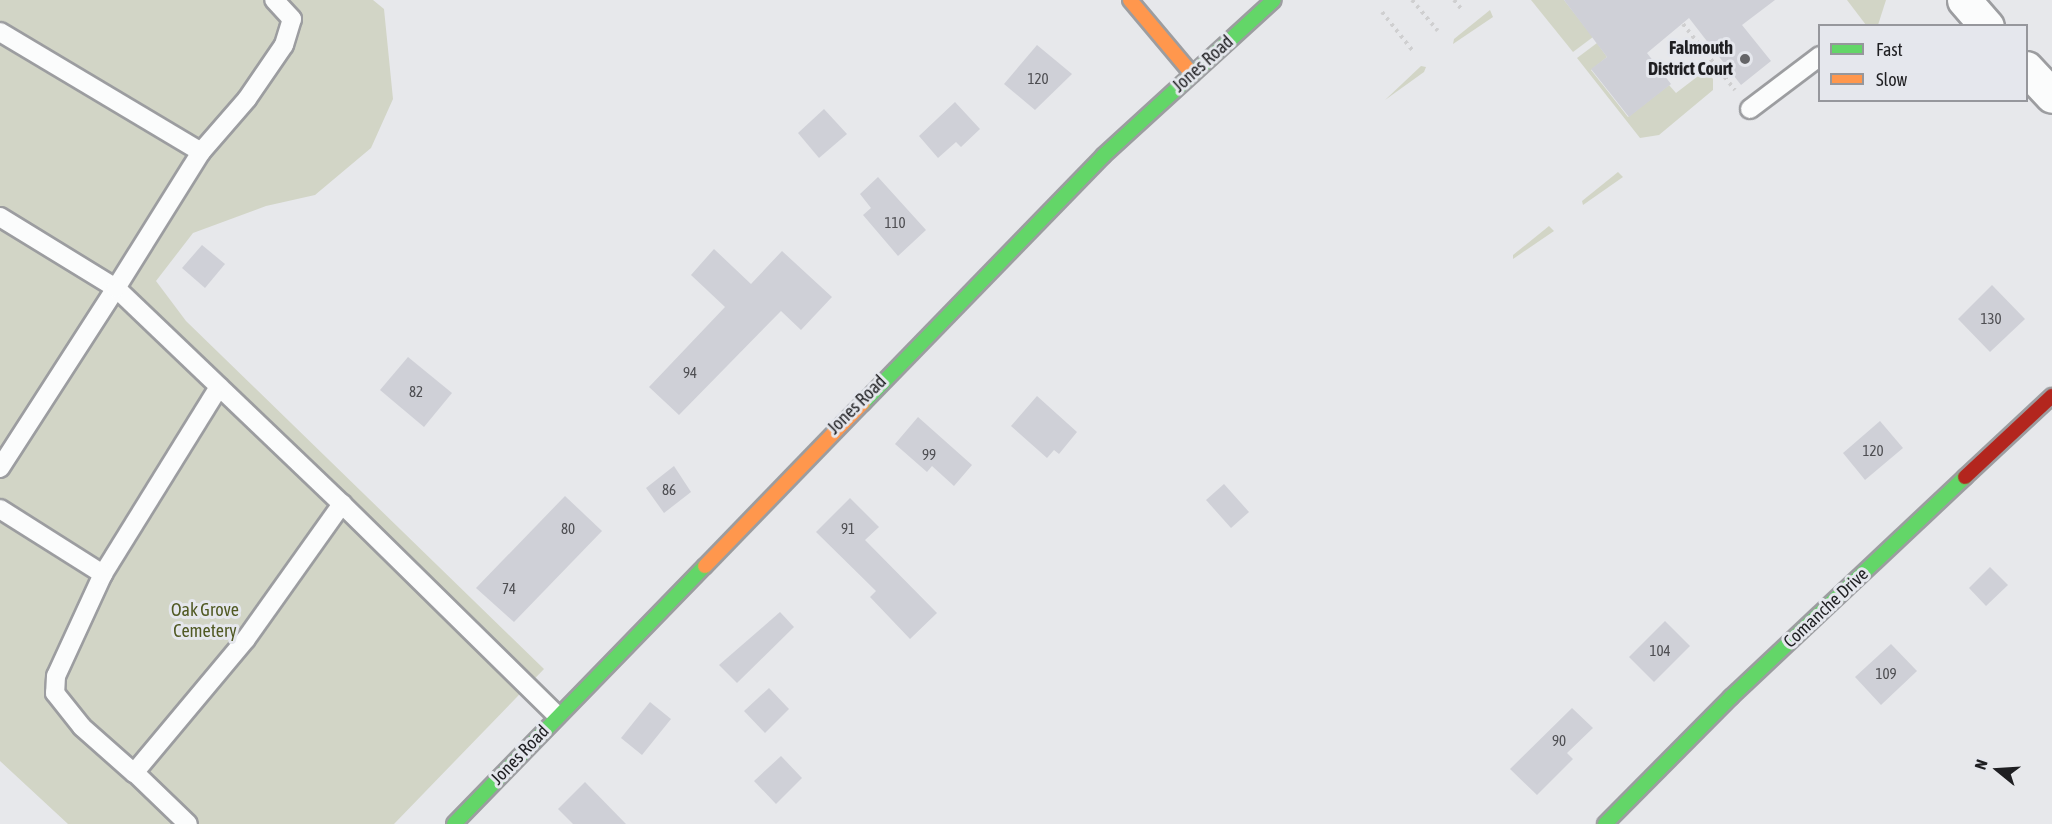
<!DOCTYPE html>
<html>
<head>
<meta charset="utf-8">
<style>
	body { margin:0 }
	#map { position:relative; width:2052px; height:824px; overflow:hidden; background:#e7e8eb; font-family:"Asap Condensed",sans-serif }
	div>[style] { position:absolute }
	[style*='--x'] { left:calc(var(--x)*1px); top:calc(var(--y)*1px); width:calc(var(--w)*1px); rotate:calc(var(--a)*1deg) }
	.green>* { inset:0; background:#d2d5c6 }
	.building>* { inset:0; background:#cfd0d7 }
	.path>* { height:4px; margin-top:-2px; transform-origin:0; background:repeating-linear-gradient(90deg,#cfcfd0 0 3px,transparent 0 7.5px) }
	.roads { filter:drop-shadow(2px 0 #9c9da0) drop-shadow(-2px 0 #9c9da0) drop-shadow(0 2px #9c9da0) drop-shadow(0 -2px #9c9da0) }
	.lane>* { height:18px; margin:-9px; padding:0 9px; transform-origin:9px; border-radius:9px; background:#fbfcfc }
	.street>* { height:33px; margin:-16.5px; padding:0 16.5px; transform-origin:16.5px; border-radius:16.5px; background:#fbfcfc }
	.fast>* { height:14px; margin:-7px; padding:0 7px; transform-origin:7px; border-radius:7px; background:#63d668 }
	.slow>* { height:14px; margin:-7px; padding:0 7px; transform-origin:7px; border-radius:7px; background:#ff974d }
	.jam>* { height:14px; margin:-7px; padding:0 7px; transform-origin:7px; border-radius:7px; background:#b3261e }
	.dots>* { width:16px; height:16px; translate:-50% -50%; box-sizing:border-box; border:3px solid #e5e7ed; border-radius:50% }
	span { translate:-50% -50%; white-space:nowrap; text-align:center; line-height:1.15; -webkit-text-stroke:6px #e5e7ed; paint-order:stroke }
	.number-label { font-size:15px; color:#4e4e52 }
	.number-label span { -webkit-text-stroke-width:0 }
	.poi-label { font-size:18px; color:#1f1f22; font-weight:700 }
	.right { translate:-100% -50%; text-align:right }
	.street-label { font-size:18px; color:#1f1f22 }
	.park-label { font-size:18px; color:#505923 }
	.legend { position:absolute; left:1818px; top:24px; width:210px; height:78px; box-sizing:border-box; background:#e5e7ed; border:2px solid #96979c; margin:0; padding:8px 10px; list-style:none; font-size:18px; color:#1f1f22 }
	.legend li { display:flex; align-items:center; gap:12px; height:30px }
	.legend b { width:30px; border:2px solid #96979c }
	.north { position:absolute; left:1968px; top:740px; width:60px; height:60px; -webkit-text-stroke:4px #e5e7ed; paint-order:stroke; rotate:288deg; font-size:16px; font-weight:700; line-height:24px; text-align:center; color:#1f1f22 }
	.north::after { content:''; display:block; margin:auto; width:21px; height:27px; background:#1f1f22; clip-path:polygon(50% 0,100% 100%,50% 72%,0 100%) }
</style>
</head>
<body>
<div id="map">
	<div class="green">
		<i style="clip-path:polygon(0 0,373px 0,384px 9px,393px 99px,371px 148px,315px 195px,266px 206px,193px 233px,156px 281px,186px 321px,544px 669px,394px 824px,68px 824px,0 761px)"></i>
		<i style="clip-path:polygon(1531px 0,1564px 0,1593px 37px,1573px 52px)"></i>
		<i style="clip-path:polygon(1847px 0,1886px 0,1878px 25px,1866px 25px)"></i>
		<i style="clip-path:polygon(1490px 10px,1493px 17px,1453px 44px,1454px 39px)"></i>
		<i style="clip-path:polygon(1597px 43px,1607px 57px,1591px 70px,1628px 117px,1669px 85px,1676px 93px,1706px 70px,1713px 79px,1713px 90px,1659px 135px,1640px 138px,1577px 58px)"></i>
		<i style="clip-path:polygon(1421px 66px,1426px 67px,1424px 72px,1385px 100px)"></i>
		<i style="clip-path:polygon(1618px 172px,1623px 177px,1583px 205px,1582px 201px)"></i>
		<i style="clip-path:polygon(1549px 226px,1554px 231px,1513px 259px,1513px 255px)"></i>
	</div>
	<div class="building">
		<i style="clip-path:polygon(1564px 0,1775px 0,1742px 25px,1771px 61px,1741px 85px,1689px 18px,1647px 53px,1671px 84px,1629px 117px,1591px 69px,1607px 57px)"></i>
		<i style="clip-path:polygon(1037px 45px,1072px 74px,1035px 110px,1004px 84px)"></i>
		<i style="clip-path:polygon(955px 102px,980px 129px,961px 147px,956px 142px,938px 158px,919px 136px)"></i>
		<i style="clip-path:polygon(824px 109px,847px 134px,819px 158px,798px 133px)"></i>
		<i style="clip-path:polygon(878px 177px,926px 230px,898px 256px,863px 215px,871px 208px,860px 194px)"></i>
		<i style="clip-path:polygon(202px 245px,225px 264px,205px 288px,182px 268px)"></i>
		<i style="clip-path:polygon(714px 249px,751px 284px,782px 251px,832px 297px,801px 330px,781px 311px,679px 415px,649px 387px,725px 307px,691px 275px)"></i>
		<i style="clip-path:polygon(1992px 285px,2025px 319px,1990px 352px,1958px 319px)"></i>
		<i style="clip-path:polygon(408px 357px,452px 393px,424px 427px,380px 390px)"></i>
		<i style="clip-path:polygon(1037px 396px,1077px 432px,1059px 454px,1054px 450px,1047px 458px,1011px 426px)"></i>
		<i style="clip-path:polygon(918px 417px,972px 465px,954px 486px,932px 466px,927px 472px,895px 444px)"></i>
		<i style="clip-path:polygon(1880px 421px,1903px 448px,1865px 480px,1843px 453px)"></i>
		<i style="clip-path:polygon(674px 466px,691px 492px,664px 513px,646px 488px)"></i>
		<i style="clip-path:polygon(1224px 484px,1249px 512px,1231px 528px,1206px 500px)"></i>
		<i style="clip-path:polygon(565px 496px,602px 531px,514px 622px,476px 588px)"></i>
		<i style="clip-path:polygon(850px 498px,879px 527px,865px 540px,937px 613px,910px 639px,870px 597px,876px 591px,816px 532px)"></i>
		<i style="clip-path:polygon(1990px 567px,2008px 585px,1986px 606px,1969px 588px)"></i>
		<i style="clip-path:polygon(780px 612px,794px 627px,737px 683px,719px 665px)"></i>
		<i style="clip-path:polygon(1665px 621px,1690px 646px,1654px 682px,1629px 657px)"></i>
		<i style="clip-path:polygon(1891px 644px,1917px 671px,1881px 705px,1855px 677px)"></i>
		<i style="clip-path:polygon(769px 688px,789px 709px,765px 733px,744px 711px)"></i>
		<i style="clip-path:polygon(650px 702px,671px 719px,642px 755px,621px 738px)"></i>
		<i style="clip-path:polygon(1572px 708px,1593px 728px,1567px 753px,1573px 759px,1537px 795px,1510px 769px)"></i>
		<i style="clip-path:polygon(781px 756px,802px 778px,776px 804px,754px 781px)"></i>
		<i style="clip-path:polygon(585px 782px,626px 824px,573px 824px,558px 809px)"></i>
	</div>
	<div class="path">
		<i style="--x:1412;--y:0;--w:40;--a:50"></i>
		<i style="--x:1454;--y:0;--w:13;--a:51"></i>
		<i style="--x:1382;--y:12;--w:50;--a:51.5"></i>
		<i style="--x:1683;--y:24;--w:84;--a:51.8"></i>
	</div>
	<div class="roads">
		<div class="lane">
			<i style="--x:0;--y:32;--w:234;--a:30.8"></i>
			<i style="--x:1750;--y:109;--w:88;--a:-37.1"></i>
			<i style="--x:0;--y:217;--w:136;--a:31.5"></i>
			<i style="--x:116;--y:288;--w:214;--a:122.8"></i>
			<i style="--x:219;--y:387;--w:220;--a:121.8"></i>
			<i style="--x:103;--y:574;--w:112;--a:114.7"></i>
			<i style="--x:56;--y:676;--w:17;--a:93"></i>
			<i style="--x:55;--y:693;--w:43;--a:51.5"></i>
			<i style="--x:82;--y:727;--w:69;--a:41.5"></i>
			<i style="--x:134;--y:773;--w:175;--a:-50.1"></i>
			<i style="--x:246;--y:639;--w:166;--a:-54.6"></i>
			<i style="--x:342;--y:504;--w:313;--a:-136.3"></i>
			<i style="--x:116;--y:288;--w:160;--a:-58"></i>
			<i style="--x:201;--y:152;--w:70;--a:-49"></i>
			<i style="--x:247;--y:99;--w:65;--a:-55.6"></i>
			<i style="--x:284;--y:45;--w:27;--a:-73"></i>
			<i style="--x:292;--y:19;--w:26;--a:-133"></i>
			<i style="--x:342;--y:504;--w:301;--a:44.5"></i>
			<i style="--x:0;--y:509;--w:122;--a:32.3"></i>
			<i style="--x:133;--y:771;--w:76;--a:43.9"></i>
		</div>
		<div class="street">
			<i style="--x:1964;--y:0;--w:35;--a:49"></i>
			<i style="--x:2026;--y:68;--w:38;--a:47"></i>
		</div>
		<div class="fast">
			<i style="--x:863;--y:403;--w:344;--a:-45.8"></i>
			<i style="--x:1103;--y:156;--w:231;--a:-42.4"></i>
			<i style="--x:454;--y:824;--w:360;--a:-45.8"></i>
			<i style="--x:1605;--y:824;--w:179;--a:-45.2"></i>
			<i style="--x:1731;--y:697;--w:321;--a:-43.2"></i>
		</div>
		<div class="slow">
			<i style="--x:1130;--y:0;--w:97;--a:50"></i>
			<i style="--x:705;--y:566;--w:227;--a:-45.9"></i>
		</div>
		<div class="jam">
			<i style="--x:1965;--y:477;--w:119;--a:-43"></i>
		</div>
	</div>
	<div class="dots">
		<i style="left:1745px;top:59px;background:#656568"></i>
	</div>
	<div class="number-label">
		<span style="left:1038px;top:79px">120</span>
		<span style="left:895px;top:223px">110</span>
		<span style="left:1991px;top:319px">130</span>
		<span style="left:690px;top:373px">94</span>
		<span style="left:416px;top:392px">82</span>
		<span style="left:1873px;top:451px">120</span>
		<span style="left:929px;top:455px">99</span>
		<span style="left:669px;top:490px">86</span>
		<span style="left:568px;top:529px">80</span>
		<span style="left:848px;top:529px">91</span>
		<span style="left:509px;top:589px">74</span>
		<span style="left:1660px;top:651px">104</span>
		<span style="left:1886px;top:674px">109</span>
		<span style="left:1559px;top:741px">90</span>
	</div>
	<div class="poi-label">
		<span class="right" style="left:1733px;top:59px">Falmouth<br>District Court</span>
	</div>
	<div class="street-label">
		<span style="left:1203px;top:64px;rotate:-42deg">Jones Road</span>
		<span style="left:857px;top:405px;rotate:-45deg">Jones Road</span>
		<span style="left:1826px;top:608px;rotate:-43deg">Comanche Drive</span>
		<span style="left:520px;top:755px;rotate:-46deg">Jones Road</span>
	</div>
	<div class="park-label">
		<span style="left:205px;top:621px">Oak Grove<br>Cemetery</span>
	</div>
	<ul class="legend">
	<li><b style="height:8px;background:#63d668"></b>Fast</li>
	<li><b style="height:8px;background:#ff974d"></b>Slow</li>
	</ul>
	<div class="north">N</div>
</div>
</body>
</html>
